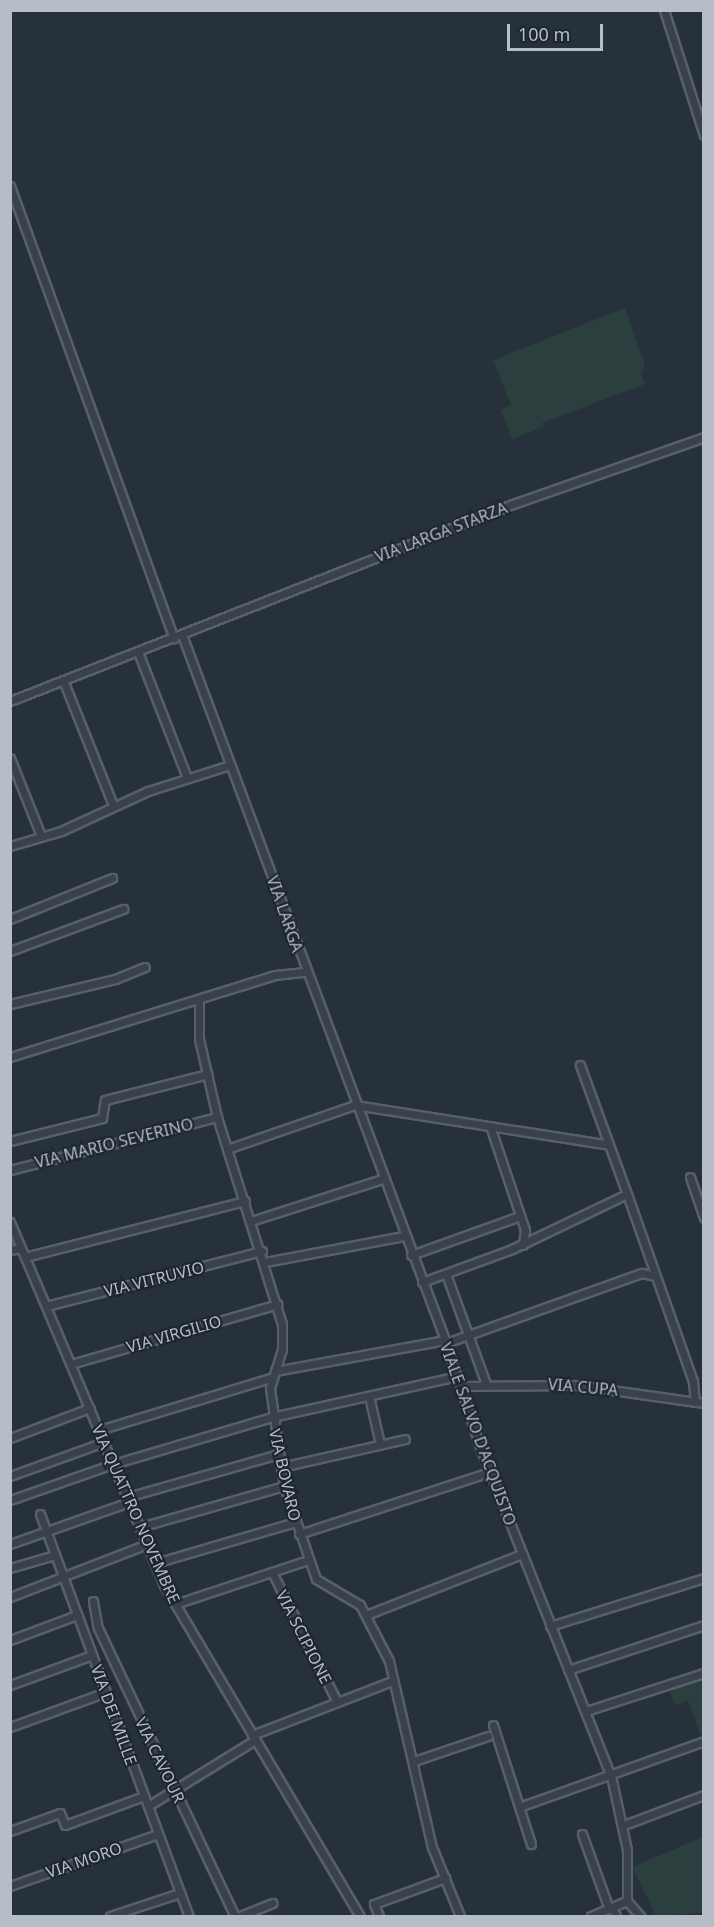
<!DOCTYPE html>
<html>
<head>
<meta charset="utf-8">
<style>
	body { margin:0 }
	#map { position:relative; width:714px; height:1927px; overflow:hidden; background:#26313b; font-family:"Noto Sans",sans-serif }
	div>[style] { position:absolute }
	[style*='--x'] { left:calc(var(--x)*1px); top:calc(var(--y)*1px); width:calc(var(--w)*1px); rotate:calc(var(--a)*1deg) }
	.green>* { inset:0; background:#2b3f3e }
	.roads { filter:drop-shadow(2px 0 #576069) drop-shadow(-2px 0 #576069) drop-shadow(0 2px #576069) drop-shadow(0 -2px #576069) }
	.minor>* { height:7px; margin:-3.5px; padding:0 3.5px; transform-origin:3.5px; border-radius:3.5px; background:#39424b }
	span { translate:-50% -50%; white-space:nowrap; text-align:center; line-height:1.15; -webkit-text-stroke:4.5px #1e2730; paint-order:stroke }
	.street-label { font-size:16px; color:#b5bdc6 }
	.frame { position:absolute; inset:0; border:12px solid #b5bdc6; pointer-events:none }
	.scale { position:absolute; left:507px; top:24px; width:96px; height:27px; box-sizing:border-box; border:3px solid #b5bdc6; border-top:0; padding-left:8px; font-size:18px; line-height:21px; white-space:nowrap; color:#b5bdc6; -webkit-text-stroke:4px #1e2730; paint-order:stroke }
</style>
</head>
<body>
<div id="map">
	<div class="green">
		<i style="clip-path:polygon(625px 308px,645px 366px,641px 373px,645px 384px,542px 423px,544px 427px,512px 439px,501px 410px,511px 405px,493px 360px)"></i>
		<i style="clip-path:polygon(703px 1677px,703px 1738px,702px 1739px,688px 1701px,675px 1705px,669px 1688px)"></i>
		<i style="clip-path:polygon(703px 1837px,703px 1913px,656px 1916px,632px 1867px)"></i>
	</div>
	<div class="roads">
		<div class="minor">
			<i style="--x:664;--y:10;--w:131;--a:72.3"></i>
			<i style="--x:10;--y:186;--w:481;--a:70.1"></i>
			<i style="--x:182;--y:635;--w:752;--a:69.54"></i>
			<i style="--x:445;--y:1340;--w:116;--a:71.9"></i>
			<i style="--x:481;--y:1450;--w:351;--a:68.3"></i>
			<i style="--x:611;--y:1776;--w:76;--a:77.8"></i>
			<i style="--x:627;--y:1850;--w:51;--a:90"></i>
			<i style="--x:138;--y:652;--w:135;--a:68.7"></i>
			<i style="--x:63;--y:680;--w:135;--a:68.2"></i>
			<i style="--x:10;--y:701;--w:540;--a:-21.39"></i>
			<i style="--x:513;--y:504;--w:202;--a:-19.3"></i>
			<i style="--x:10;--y:758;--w:84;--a:68.3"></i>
			<i style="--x:10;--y:846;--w:53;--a:-16.4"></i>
			<i style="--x:61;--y:831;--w:96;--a:-24.7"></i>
			<i style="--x:148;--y:791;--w:86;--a:-17.6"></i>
			<i style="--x:10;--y:919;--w:110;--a:-21.9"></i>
			<i style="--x:10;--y:951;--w:121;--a:-20.4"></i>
			<i style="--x:199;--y:1001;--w:38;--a:90"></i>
			<i style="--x:199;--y:1039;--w:80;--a:77"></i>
			<i style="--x:217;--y:1117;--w:217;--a:72.6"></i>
			<i style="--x:282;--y:1324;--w:25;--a:90"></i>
			<i style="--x:282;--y:1349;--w:41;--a:107.1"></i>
			<i style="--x:270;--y:1388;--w:99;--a:81.9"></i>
			<i style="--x:284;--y:1486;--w:98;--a:71"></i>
			<i style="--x:316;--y:1579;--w:51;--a:30.6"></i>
			<i style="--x:360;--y:1605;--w:63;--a:62.6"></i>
			<i style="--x:389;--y:1661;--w:191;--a:77"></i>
			<i style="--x:432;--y:1847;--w:74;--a:67.9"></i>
			<i style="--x:10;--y:1004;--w:108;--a:-13.4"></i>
			<i style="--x:115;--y:979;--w:32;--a:-22"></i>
			<i style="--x:10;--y:1057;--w:277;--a:-17.2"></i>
			<i style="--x:275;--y:975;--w:30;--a:-6"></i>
			<i style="--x:580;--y:1065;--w:137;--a:70"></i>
			<i style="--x:490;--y:1126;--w:110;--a:71.4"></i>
			<i style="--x:525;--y:1230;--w:15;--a:98"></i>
			<i style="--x:10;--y:1141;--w:95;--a:-14"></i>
			<i style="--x:102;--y:1118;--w:18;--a:-81"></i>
			<i style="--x:105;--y:1100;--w:106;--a:-14.2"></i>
			<i style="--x:227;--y:1149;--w:135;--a:-19"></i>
			<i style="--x:355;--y:1105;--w:257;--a:8.9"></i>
			<i style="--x:10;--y:1170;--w:214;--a:-14.4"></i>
			<i style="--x:690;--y:1177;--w:43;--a:71.1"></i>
			<i style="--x:251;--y:1221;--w:138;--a:-17.8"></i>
			<i style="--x:10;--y:1222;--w:394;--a:67"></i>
			<i style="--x:164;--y:1585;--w:385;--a:59.4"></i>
			<i style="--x:10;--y:1250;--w:11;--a:-10"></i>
			<i style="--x:411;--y:1255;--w:116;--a:-19.7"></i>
			<i style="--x:25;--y:1257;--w:227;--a:-14.3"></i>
			<i style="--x:265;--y:1262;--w:141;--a:-10.6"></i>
			<i style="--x:446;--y:1274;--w:117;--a:70"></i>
			<i style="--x:422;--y:1282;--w:96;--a:-20.1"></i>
			<i style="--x:512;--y:1249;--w:127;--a:-25.6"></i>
			<i style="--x:627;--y:1194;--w:198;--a:70.6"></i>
			<i style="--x:693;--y:1381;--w:21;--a:85"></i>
			<i style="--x:46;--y:1306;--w:223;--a:-14.3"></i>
			<i style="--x:446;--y:1343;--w:208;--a:-19.7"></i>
			<i style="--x:642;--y:1273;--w:13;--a:13"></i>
			<i style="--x:71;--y:1364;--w:215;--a:-16.2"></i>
			<i style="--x:275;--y:1371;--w:173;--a:-10.3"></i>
			<i style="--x:461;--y:1386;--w:115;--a:-0.5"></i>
			<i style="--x:576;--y:1385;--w:129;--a:8"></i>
			<i style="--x:369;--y:1396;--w:49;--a:77.1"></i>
			<i style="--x:99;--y:1430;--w:182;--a:-16.9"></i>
			<i style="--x:10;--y:1438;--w:85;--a:-20.6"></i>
			<i style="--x:281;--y:1467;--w:127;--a:-12.7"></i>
			<i style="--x:10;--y:1476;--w:100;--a:-19.9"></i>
			<i style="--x:127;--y:1497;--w:158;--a:-15.8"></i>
			<i style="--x:10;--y:1500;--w:109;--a:-19.3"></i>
			<i style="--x:113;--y:1464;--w:166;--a:-16.5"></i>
			<i style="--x:272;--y:1417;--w:190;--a:-12.4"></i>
			<i style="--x:40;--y:1514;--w:429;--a:69.7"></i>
			<i style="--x:140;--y:1527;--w:150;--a:-15.9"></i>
			<i style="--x:299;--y:1534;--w:201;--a:-18"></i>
			<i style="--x:10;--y:1544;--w:126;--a:-19.4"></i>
			<i style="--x:155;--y:1563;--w:146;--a:-16.3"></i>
			<i style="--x:10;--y:1568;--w:47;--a:-16.1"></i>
			<i style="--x:272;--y:1572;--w:145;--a:63.4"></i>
			<i style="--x:10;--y:1597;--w:147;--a:-21.1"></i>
			<i style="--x:93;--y:1601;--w:27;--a:80"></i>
			<i style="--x:98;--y:1628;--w:319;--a:64.6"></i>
			<i style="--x:175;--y:1604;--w:140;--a:-18.3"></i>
			<i style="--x:366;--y:1615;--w:168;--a:-21.4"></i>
			<i style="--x:550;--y:1626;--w:161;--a:-17.3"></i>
			<i style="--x:10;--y:1640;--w:72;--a:-20.5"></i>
			<i style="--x:568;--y:1670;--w:143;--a:-18.3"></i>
			<i style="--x:10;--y:1685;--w:87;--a:-20.1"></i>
			<i style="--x:586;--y:1711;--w:124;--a:-17.9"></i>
			<i style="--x:493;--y:1725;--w:125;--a:72.3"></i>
			<i style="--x:10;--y:1727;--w:102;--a:-20"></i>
			<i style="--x:252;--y:1735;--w:150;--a:-21.1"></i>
			<i style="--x:414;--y:1761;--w:78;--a:-18.7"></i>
			<i style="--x:148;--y:1806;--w:126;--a:-31.7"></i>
			<i style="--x:519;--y:1807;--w:196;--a:-19.6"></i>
			<i style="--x:624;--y:1825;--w:85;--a:-20.6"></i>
			<i style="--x:10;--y:1831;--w:53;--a:-19.8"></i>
			<i style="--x:60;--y:1813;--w:13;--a:67"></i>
			<i style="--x:65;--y:1825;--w:84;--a:-20.2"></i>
			<i style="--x:582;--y:1834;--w:80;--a:70.2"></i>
			<i style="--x:10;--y:1886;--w:157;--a:-19.4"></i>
			<i style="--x:627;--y:1901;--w:20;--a:49"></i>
			<i style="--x:612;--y:1907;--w:10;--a:66"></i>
			<i style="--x:110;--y:1916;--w:74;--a:-18.2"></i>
			<i style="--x:240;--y:1916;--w:35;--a:-22"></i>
			<i style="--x:379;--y:1916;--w:13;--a:-113"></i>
			<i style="--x:374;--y:1904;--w:76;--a:-20.1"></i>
			<i style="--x:591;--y:1916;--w:39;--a:-23"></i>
		</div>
	</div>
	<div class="street-label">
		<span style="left:441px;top:532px;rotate:-21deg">VIA LARGA STARZA</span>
		<span style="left:285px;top:914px;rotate:71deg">VIA LARGA</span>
		<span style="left:114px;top:1143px;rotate:-14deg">VIA MARIO SEVERINO</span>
		<span style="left:154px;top:1279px;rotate:-14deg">VIA VITRUVIO</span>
		<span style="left:174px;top:1334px;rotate:-16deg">VIA VIRGILIO</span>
		<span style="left:583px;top:1387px;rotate:5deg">VIA CUPA</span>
		<span style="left:478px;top:1434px;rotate:70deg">VIALE SALVO D'ACQUISTO</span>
		<span style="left:285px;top:1475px;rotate:77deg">VIA BOVARO</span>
		<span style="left:136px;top:1514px;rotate:66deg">VIA QUATTRO NOVEMBRE</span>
		<span style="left:304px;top:1637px;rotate:63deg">VIA SCIPIONE</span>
		<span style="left:114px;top:1715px;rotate:70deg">VIA DEI MILLE</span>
		<span style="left:160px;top:1760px;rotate:64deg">VIA CAVOUR</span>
		<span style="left:84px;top:1860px;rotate:-19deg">VIA MORO</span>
	</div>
	<div class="frame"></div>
	<div class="scale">100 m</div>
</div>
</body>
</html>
